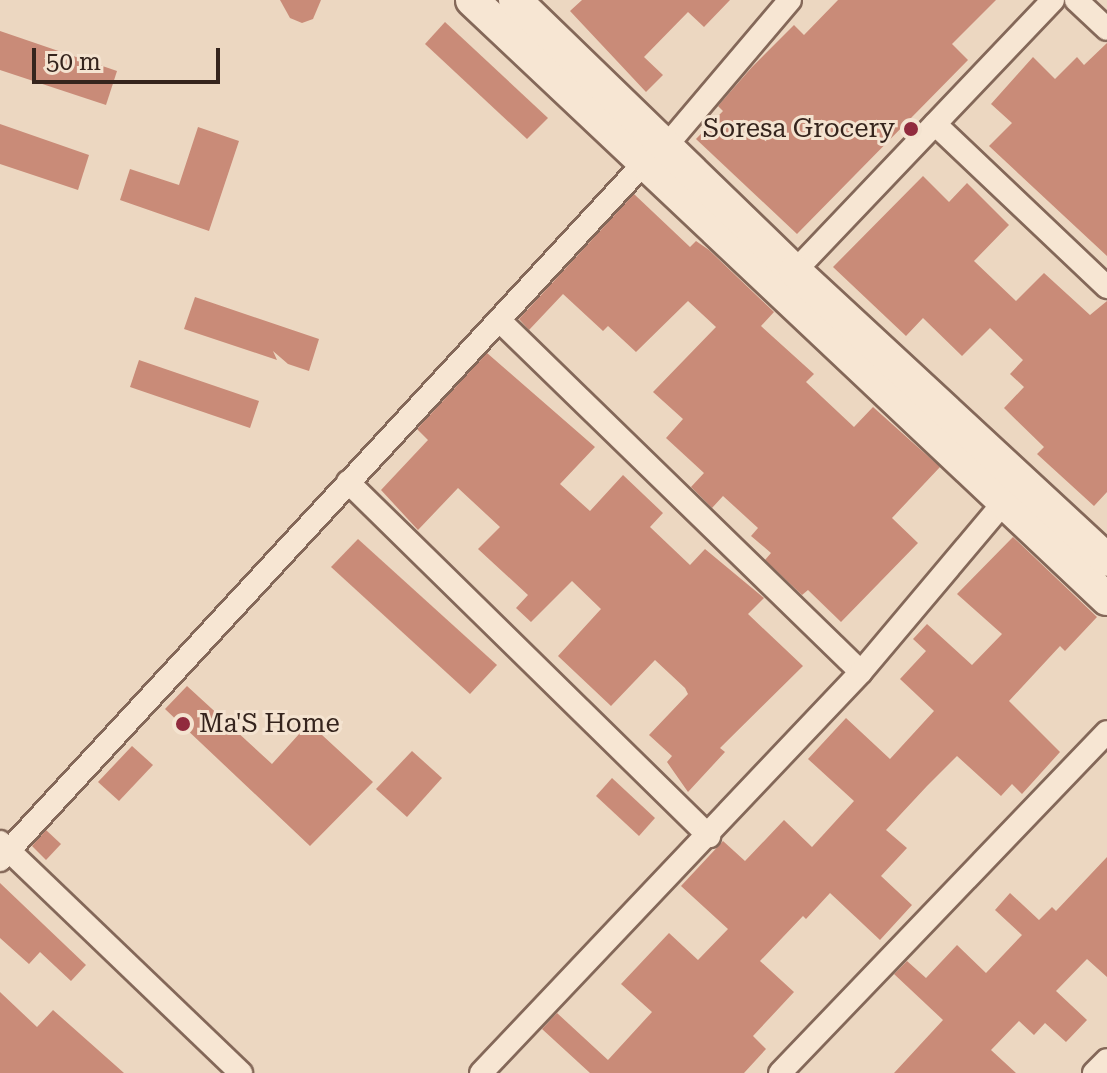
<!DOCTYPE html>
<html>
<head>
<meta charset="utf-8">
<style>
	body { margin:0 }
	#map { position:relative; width:1107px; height:1073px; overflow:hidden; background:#ecd7c1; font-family:"Roboto Serif",serif }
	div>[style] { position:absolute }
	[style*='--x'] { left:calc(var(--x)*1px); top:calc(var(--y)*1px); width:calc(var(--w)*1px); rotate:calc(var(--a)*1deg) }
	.building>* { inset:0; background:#c98b78 }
	.roads { filter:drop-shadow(2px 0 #846859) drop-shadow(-2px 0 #846859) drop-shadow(0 2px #846859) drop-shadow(0 -2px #846859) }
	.street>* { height:22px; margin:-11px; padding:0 11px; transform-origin:11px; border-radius:11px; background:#f7e6d3 }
	.secondary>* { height:32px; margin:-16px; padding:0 16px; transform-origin:16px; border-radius:16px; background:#f7e6d3 }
	.dots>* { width:22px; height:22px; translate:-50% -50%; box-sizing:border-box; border:4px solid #f4e3d0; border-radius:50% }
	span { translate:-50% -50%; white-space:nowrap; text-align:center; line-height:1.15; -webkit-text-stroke:6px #f4e3d0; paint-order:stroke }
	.poi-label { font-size:26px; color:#35241d }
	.right { translate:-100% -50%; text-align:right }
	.left { translate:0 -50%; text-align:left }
	.scale { position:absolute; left:32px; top:48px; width:188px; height:36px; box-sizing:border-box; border:4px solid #35241d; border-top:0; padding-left:10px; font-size:24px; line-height:28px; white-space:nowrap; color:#35241d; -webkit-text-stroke:6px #f4e3d0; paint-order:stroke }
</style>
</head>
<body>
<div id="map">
	<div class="building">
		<i style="clip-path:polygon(280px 0,321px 0,313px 19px,302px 23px,290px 18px)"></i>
		<i style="clip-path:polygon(582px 0,730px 0,704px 27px,688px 12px,644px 57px,663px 75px,646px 92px,570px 11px)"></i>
		<i style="clip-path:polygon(838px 0,996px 0,952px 44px,968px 60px,797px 234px,696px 139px,723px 111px,718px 106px,752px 67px,794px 25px,804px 35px)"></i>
		<i style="clip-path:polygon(445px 22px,548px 118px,527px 139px,425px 44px)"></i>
		<i style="clip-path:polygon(0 31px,117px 71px,106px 105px,0 70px)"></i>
		<i style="clip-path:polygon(1107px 43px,1107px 256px,989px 146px,1012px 123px,991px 104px,1033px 57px,1055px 79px,1077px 57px,1084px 65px)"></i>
		<i style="clip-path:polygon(0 124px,89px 155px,78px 190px,0 164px)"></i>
		<i style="clip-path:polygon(198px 127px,239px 141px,209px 231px,120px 200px,130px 169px,179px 185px)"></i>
		<i style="clip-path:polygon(923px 176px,949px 202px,967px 183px,1009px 225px,974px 261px,1016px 301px,1044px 273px,1090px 315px,1107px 301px,1107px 492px,1094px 506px,1037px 454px,1044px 447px,1004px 408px,1024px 387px,1010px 374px,1023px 360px,990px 328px,962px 356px,923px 318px,906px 336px,833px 267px)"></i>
		<i style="clip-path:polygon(634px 194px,690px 247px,696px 241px,709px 250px,774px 312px,761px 326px,814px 374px,806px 382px,854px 427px,873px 407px,940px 467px,892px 518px,918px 543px,841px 622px,808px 590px,802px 595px,765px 560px,771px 553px,751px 536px,758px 528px,723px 496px,712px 508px,691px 487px,704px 473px,666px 438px,683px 419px,653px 392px,716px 327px,688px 301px,636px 352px,608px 326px,603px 331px,563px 294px,529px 330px,519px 319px)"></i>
		<i style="clip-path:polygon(195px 297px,319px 339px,309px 371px,288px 364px,273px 351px,277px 360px,184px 329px)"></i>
		<i style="clip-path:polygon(487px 353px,595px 447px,560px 484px,590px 511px,623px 475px,663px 513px,650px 527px,690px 565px,705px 549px,764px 598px,748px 614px,803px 666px,720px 748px,725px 752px,688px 792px,667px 762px,672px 756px,649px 735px,688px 694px,685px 688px,655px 660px,611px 706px,558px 656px,601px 609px,572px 581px,531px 622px,516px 608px,528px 595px,478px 549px,500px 527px,458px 488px,418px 530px,381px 490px,428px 440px,417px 429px)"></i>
		<i style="clip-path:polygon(139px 360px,259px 401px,250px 428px,130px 387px)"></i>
		<i style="clip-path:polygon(1013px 537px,1097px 617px,1065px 651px,1060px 646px,1009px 701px,1060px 752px,1022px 794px,1012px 784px,1001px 796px,957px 756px,927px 786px,886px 830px,907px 848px,881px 876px,912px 905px,880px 940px,830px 893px,806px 919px,803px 916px,760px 961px,794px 992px,753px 1036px,766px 1049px,744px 1073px,590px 1073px,542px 1029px,557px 1013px,608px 1060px,652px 1012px,621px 984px,669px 933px,698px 960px,728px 929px,681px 886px,723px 841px,745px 861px,784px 820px,812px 847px,854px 801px,808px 759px,846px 718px,890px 759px,934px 711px,900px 679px,926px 651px,913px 639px,927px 624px,972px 665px,1002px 634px,957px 594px)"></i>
		<i style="clip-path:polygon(358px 539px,497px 665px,470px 694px,331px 567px)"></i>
		<i style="clip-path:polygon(187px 686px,272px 764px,309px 723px,373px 782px,310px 846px,165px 709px)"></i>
		<i style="clip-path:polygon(132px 746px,153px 765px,119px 801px,98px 782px)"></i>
		<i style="clip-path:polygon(412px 751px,442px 778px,407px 817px,376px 789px)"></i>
		<i style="clip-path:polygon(612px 778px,655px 818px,639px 836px,596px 796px)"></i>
		<i style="clip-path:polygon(46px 830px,61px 844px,46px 860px,32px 846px)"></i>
		<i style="clip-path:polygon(1107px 857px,1107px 977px,1087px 959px,1056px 991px,1087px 1020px,1066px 1042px,1045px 1023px,1034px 1035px,1019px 1021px,991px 1050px,1016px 1073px,894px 1073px,943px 1020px,894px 974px,907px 961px,926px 978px,957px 945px,986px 973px,1022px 935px,995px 910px,1010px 893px,1039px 920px,1052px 907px,1056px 911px)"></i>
		<i style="clip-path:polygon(0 883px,86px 965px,71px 981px,40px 952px,29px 964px,0 938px)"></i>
		<i style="clip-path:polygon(0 992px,37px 1027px,53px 1010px,124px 1073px,0 1073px)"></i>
	</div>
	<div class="roads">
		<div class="street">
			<i style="--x:1076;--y:0;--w:42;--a:43.1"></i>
			<i style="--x:935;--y:124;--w:237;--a:43.5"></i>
			<i style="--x:795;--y:271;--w:374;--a:-46.4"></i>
			<i style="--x:499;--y:320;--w:505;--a:44.2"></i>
			<i style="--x:348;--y:482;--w:506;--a:44.44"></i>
			<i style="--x:0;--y:842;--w:334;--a:43.8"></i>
			<i style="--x:0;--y:860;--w:949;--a:-47.26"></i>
			<i style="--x:644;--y:163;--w:29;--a:-38"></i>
			<i style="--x:667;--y:145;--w:190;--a:-49.7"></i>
			<i style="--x:481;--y:1073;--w:552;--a:-46.54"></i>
			<i style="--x:861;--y:672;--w:224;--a:-49.9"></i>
			<i style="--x:780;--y:1073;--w:472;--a:-46.2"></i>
			<i style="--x:1094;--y:1073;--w:18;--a:-45"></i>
		</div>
		<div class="secondary">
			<i style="--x:472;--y:0;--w:873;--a:43.33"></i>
			<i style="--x:515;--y:0;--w:390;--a:44.1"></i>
			<i style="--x:795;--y:271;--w:425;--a:42.8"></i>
		</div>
	</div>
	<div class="dots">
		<i style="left:911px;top:129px;background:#912b3e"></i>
		<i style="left:183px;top:724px;background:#912b3e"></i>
	</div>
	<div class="poi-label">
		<span class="right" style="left:895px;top:129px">Soresa Grocery</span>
		<span class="left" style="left:199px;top:724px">Ma'S Home</span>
	</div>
	<div class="scale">50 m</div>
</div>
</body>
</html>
